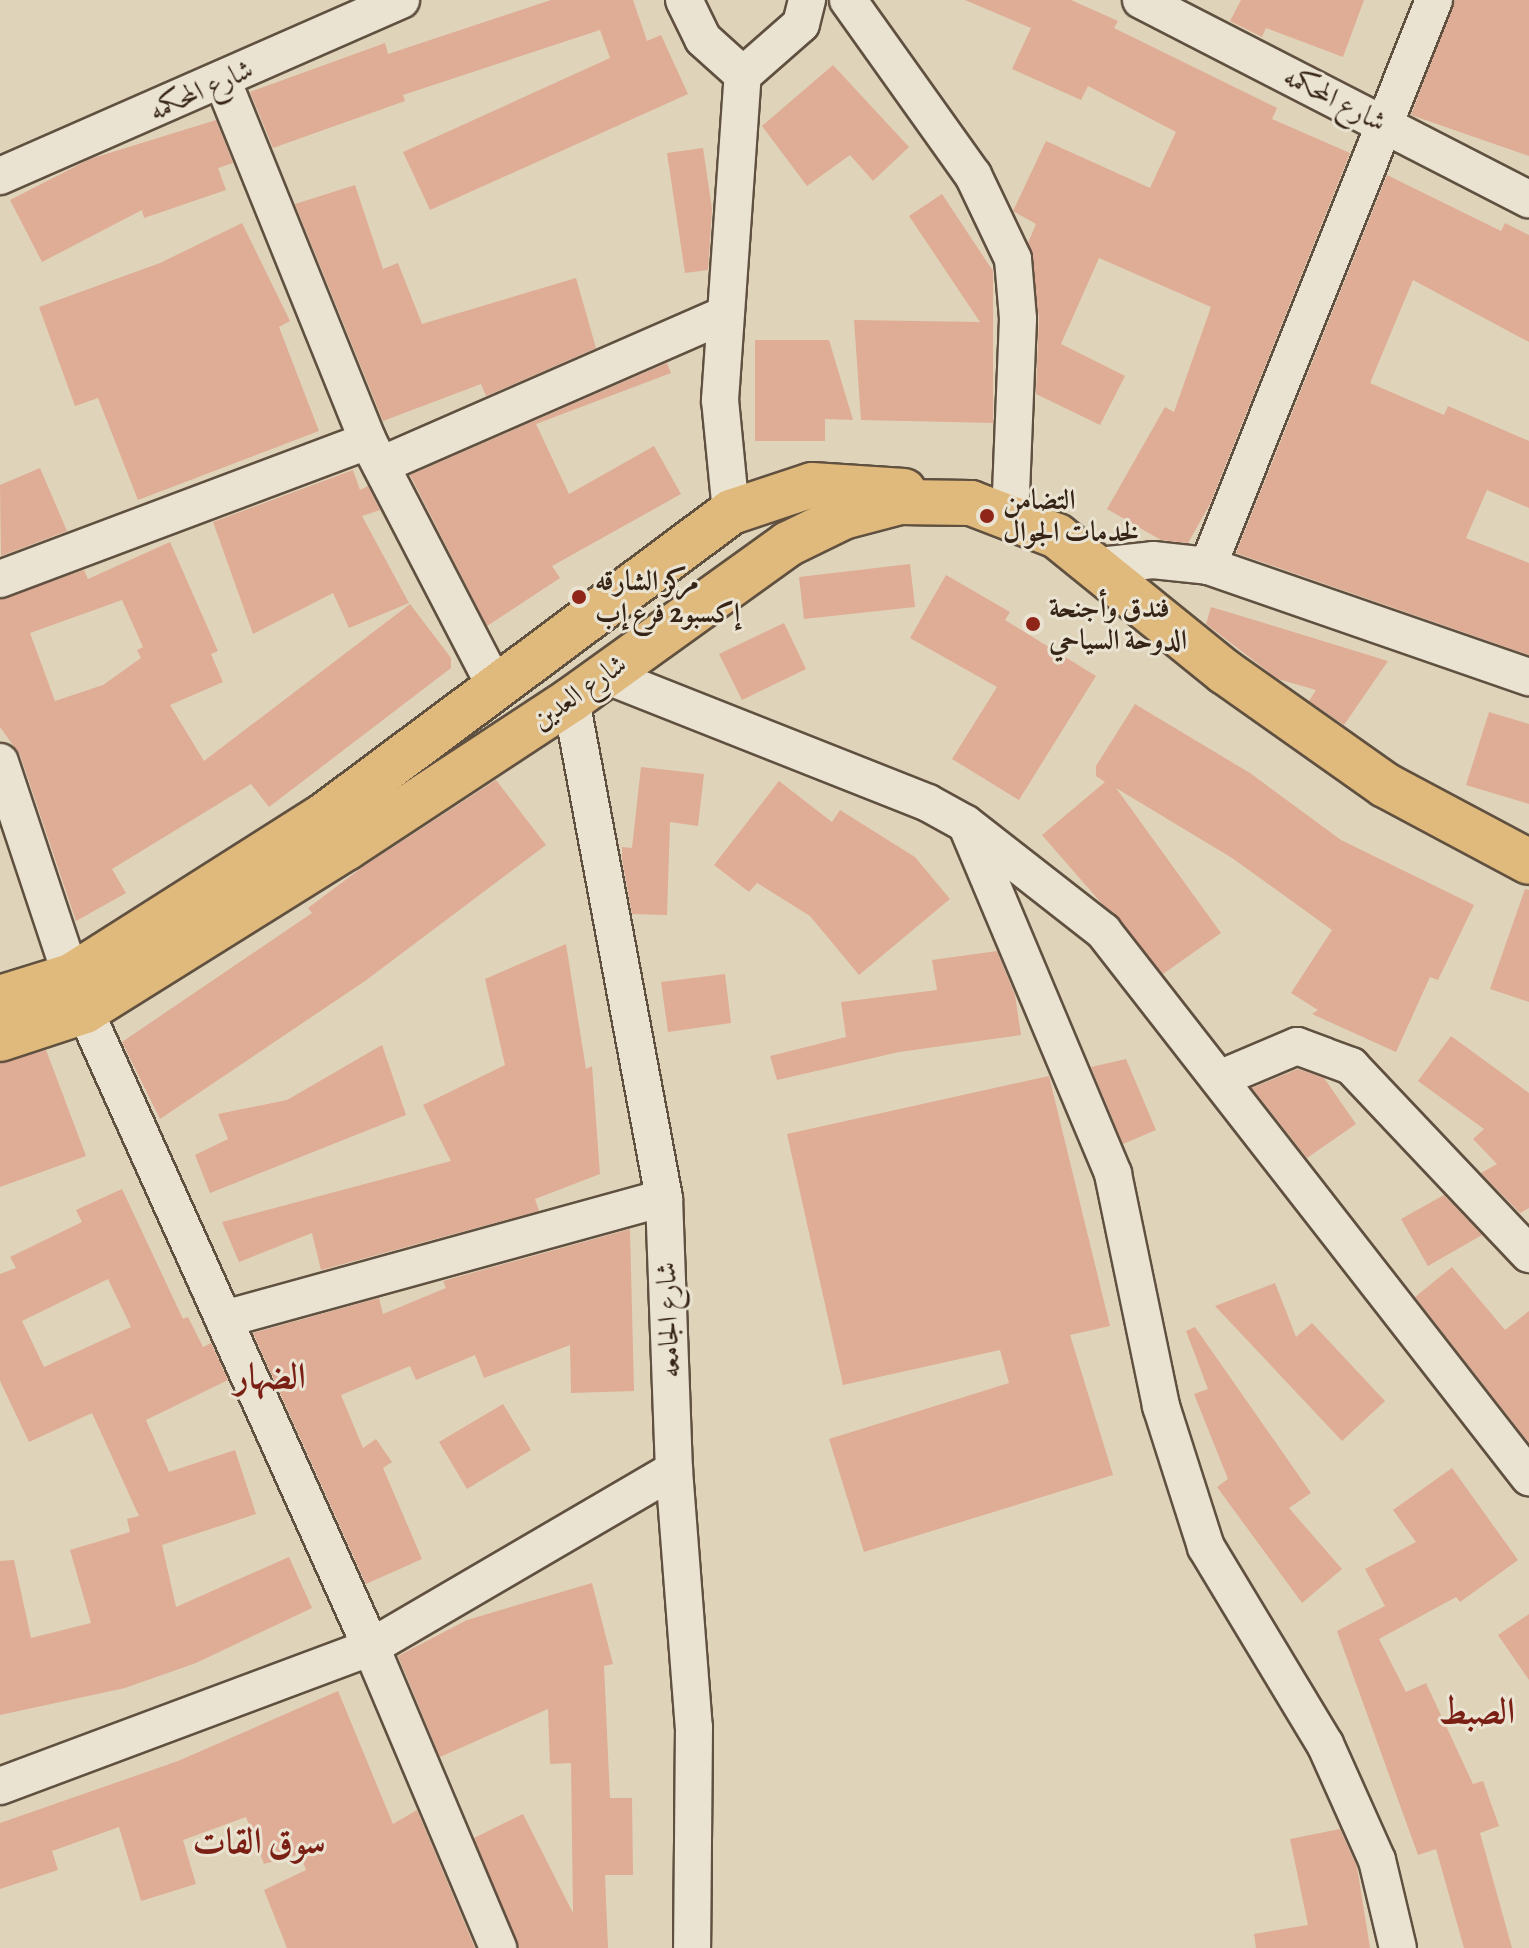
<!DOCTYPE html>
<html>
<head>
<meta charset="utf-8">
<style>
	body { margin:0 }
	#map { position:relative; width:1529px; height:1948px; overflow:hidden; background:#dfd4b9; font-family:Alegreya,Amiri,serif }
	div>[style] { position:absolute }
	[style*='--x'] { left:calc(var(--x)*1px); top:calc(var(--y)*1px); width:calc(var(--w)*1px); rotate:calc(var(--a)*1deg) }
	.building>* { inset:0; background:#dfac96 }
	.roads { filter:drop-shadow(2px 0 #605040) drop-shadow(-2px 0 #605040) drop-shadow(0 2px #605040) drop-shadow(0 -2px #605040) }
	.minor>* { height:36px; margin:-18px; padding:0 18px; transform-origin:18px; border-radius:18px; background:#eae3d2 }
	.major>* { height:44px; margin:-22px; padding:0 22px; transform-origin:22px; border-radius:22px; background:#e0ba7c }
	.dots>* { width:22px; height:22px; translate:-50% -50%; box-sizing:border-box; border:4px solid #eae3d2; border-radius:50% }
	span { translate:-50% -50%; white-space:nowrap; text-align:center; line-height:1.15; -webkit-text-stroke:6px #eae3d2; paint-order:stroke }
	.street-label { font-size:28px; color:#362417 }
	.poi-label { font-size:28px; color:#362417; font-weight:700 }
	.left { translate:0 -50%; text-align:left }
	.district-label { font-size:36px; color:#7a1f14; font-weight:700 }
</style>
</head>
<body>
<div id="map">
	<div class="building">
		<i style="clip-path:polygon(551px 0,633px 0,647px 41px,661px 35px,688px 94px,430px 210px,403px 152px,610px 58px,600px 30px,403px 95px,405px 101px,273px 148px,250px 92px,385px 43px,388px 54px)"></i>
		<i style="clip-path:polygon(965px 0,1071px 0,1118px 21px,1114px 28px,1277px 108px,1272px 119px,1350px 153px,1210px 504px,1188px 543px,1161px 540px,1107px 509px,1165px 407px,1174px 412px,1211px 307px,1099px 258px,1061px 344px,1125px 376px,1100px 425px,1036px 394px,1039px 317px,1028px 243px,1036px 224px,1013px 211px,1046px 141px,1150px 188px,1176px 132px,1088px 86px,1081px 100px,1012px 69px,1031px 28px)"></i>
		<i style="clip-path:polygon(1241px 0,1364px 0,1343px 57px,1266px 28px,1262px 37px,1230px 21px)"></i>
		<i style="clip-path:polygon(1455px 0,1529px 0,1529px 156px,1411px 115px)"></i>
		<i style="clip-path:polygon(833px 65px,909px 147px,873px 181px,850px 155px,807px 186px,762px 126px)"></i>
		<i style="clip-path:polygon(216px 120px,233px 163px,218px 168px,226px 190px,144px 218px,142px 210px,42px 262px,10px 200px,90px 159px)"></i>
		<i style="clip-path:polygon(703px 148px,712px 209px,708px 270px,685px 273px,667px 153px)"></i>
		<i style="clip-path:polygon(1387px 175px,1501px 231px,1505px 223px,1529px 235px,1529px 342px,1413px 280px,1370px 383px,1444px 415px,1448px 406px,1529px 441px,1529px 508px,1487px 490px,1466px 538px,1529px 563px,1529px 655px,1236px 553px)"></i>
		<i style="clip-path:polygon(355px 185px,383px 269px,398px 263px,422px 324px,576px 278px,596px 348px,486px 396px,481px 384px,383px 421px,295px 204px)"></i>
		<i style="clip-path:polygon(942px 194px,993px 271px,993px 423px,861px 420px,854px 320px,980px 322px,909px 216px)"></i>
		<i style="clip-path:polygon(242px 223px,290px 321px,279px 327px,319px 431px,138px 500px,98px 398px,75px 406px,39px 307px,160px 263px)"></i>
		<i style="clip-path:polygon(755px 340px,829px 340px,853px 420px,825px 419px,825px 441px,755px 441px)"></i>
		<i style="clip-path:polygon(667px 363px,671px 373px,536px 424px,569px 494px,654px 446px,681px 494px,552px 566px,560px 578px,487px 626px,410px 475px)"></i>
		<i style="clip-path:polygon(40px 468px,67px 531px,1px 556px,0 485px)"></i>
		<i style="clip-path:polygon(353px 470px,360px 490px,368px 486px,380px 510px,362px 516px,409px 603px,349px 628px,333px 593px,253px 634px,213px 522px)"></i>
		<i style="clip-path:polygon(evenodd,170px 542px,218px 651px,211px 654px,223px 682px,170px 705px,204px 761px,410px 604px,451px 658px,451px 668px,269px 807px,251px 784px,112px 869px,126px 893px,76px 921px,20px 755px,0 727px,0 599px,84px 570px,88px 579px,170px 542px,122px 600px,143px 647px,137px 650px,141px 658px,103px 685px,55px 701px,30px 633px,122px 600px)"></i>
		<i style="clip-path:polygon(910px 564px,915px 607px,804px 619px,799px 577px)"></i>
		<i style="clip-path:polygon(946px 575px,1010px 612px,1005px 620px,1096px 676px,1019px 800px,952px 759px,997px 687px,910px 638px)"></i>
		<i style="clip-path:polygon(1211px 607px,1261px 622px,1388px 661px,1344px 725px,1309px 701px,1316px 690px,1278px 679px,1206px 624px)"></i>
		<i style="clip-path:polygon(784px 623px,806px 669px,742px 700px,719px 654px)"></i>
		<i style="clip-path:polygon(1135px 704px,1250px 773px,1341px 840px,1474px 905px,1438px 980px,1430px 977px,1396px 1052px,1312px 1014px,1318px 1010px,1291px 993px,1332px 930px,1232px 858px,1116px 788px,1221px 933px,1163px 974px,1042px 835px,1105px 782px,1096px 776px,1096px 766px)"></i>
		<i style="clip-path:polygon(1489px 712px,1529px 724px,1529px 804px,1466px 785px)"></i>
		<i style="clip-path:polygon(641px 767px,704px 774px,698px 826px,670px 822px,667px 915px,632px 914px,622px 859px,622px 847px,632px 848px)"></i>
		<i style="clip-path:polygon(496px 780px,546px 845px,365px 981px,160px 1119px,122px 1042px,312px 913px,308px 908px,364px 866px)"></i>
		<i style="clip-path:polygon(779px 781px,832px 822px,840px 810px,915px 857px,950px 899px,859px 975px,810px 916px,757px 883px,749px 892px,714px 865px)"></i>
		<i style="clip-path:polygon(1525px 889px,1529px 890px,1529px 1002px,1490px 989px)"></i>
		<i style="clip-path:polygon(566px 944px,586px 1069px,592px 1066px,600px 1174px,535px 1199px,539px 1211px,321px 1270px,312px 1233px,239px 1262px,222px 1222px,451px 1161px,423px 1105px,505px 1065px,485px 979px)"></i>
		<i style="clip-path:polygon(997px 951px,1015px 995px,1021px 1035px,899px 1052px,777px 1080px,770px 1056px,846px 1037px,841px 1002px,937px 990px,932px 960px)"></i>
		<i style="clip-path:polygon(725px 974px,731px 1023px,668px 1032px,661px 982px)"></i>
		<i style="clip-path:polygon(1451px 1036px,1529px 1093px,1529px 1208px,1520px 1213px,1481px 1173px,1497px 1164px,1473px 1139px,1484px 1129px,1418px 1081px)"></i>
		<i style="clip-path:polygon(382px 1045px,406px 1115px,210px 1193px,195px 1155px,228px 1139px,218px 1114px,287px 1100px)"></i>
		<i style="clip-path:polygon(46px 1050px,86px 1156px,0 1187px,0 1063px)"></i>
		<i style="clip-path:polygon(1126px 1059px,1156px 1130px,1123px 1144px,1091px 1067px)"></i>
		<i style="clip-path:polygon(1298px 1069px,1324px 1078px,1356px 1124px,1307px 1158px,1252px 1088px)"></i>
		<i style="clip-path:polygon(1049px 1076px,1110px 1326px,1070px 1335px,1113px 1475px,864px 1552px,829px 1439px,1009px 1383px,1000px 1350px,843px 1385px,787px 1134px)"></i>
		<i style="clip-path:polygon(evenodd,122px 1189px,183px 1319px,188px 1317px,203px 1347px,211px 1343px,228px 1380px,146px 1420px,169px 1472px,235px 1450px,256px 1514px,162px 1545px,176px 1607px,289px 1557px,312px 1608px,196px 1663px,125px 1688px,0 1715px,0 1561px,14px 1560px,31px 1638px,91px 1623px,70px 1550px,130px 1532px,127px 1519px,139px 1516px,92px 1413px,29px 1442px,0 1381px,0 1274px,16px 1268px,10px 1257px,82px 1222px,76px 1210px,122px 1189px,108px 1279px,131px 1327px,44px 1367px,22px 1321px,108px 1279px)"></i>
		<i style="clip-path:polygon(1444px 1195px,1482px 1235px,1428px 1266px,1401px 1219px)"></i>
		<i style="clip-path:polygon(630px 1229px,634px 1391px,571px 1393px,570px 1345px,484px 1378px,475px 1355px,416px 1380px,410px 1366px,341px 1395px,363px 1448px,376px 1439px,392px 1462px,383px 1468px,422px 1559px,366px 1584px,253px 1333px,379px 1298px,383px 1314px,446px 1288px,443px 1281px)"></i>
		<i style="clip-path:polygon(1452px 1267px,1505px 1330px,1529px 1311px,1529px 1443px,1415px 1297px)"></i>
		<i style="clip-path:polygon(1275px 1283px,1296px 1337px,1312px 1323px,1385px 1401px,1342px 1441px,1215px 1306px)"></i>
		<i style="clip-path:polygon(1195px 1327px,1311px 1493px,1289px 1508px,1342px 1569px,1302px 1603px,1217px 1487px,1228px 1479px,1194px 1394px,1208px 1389px,1186px 1331px)"></i>
		<i style="clip-path:polygon(503px 1404px,531px 1450px,467px 1489px,439px 1442px)"></i>
		<i style="clip-path:polygon(1452px 1468px,1518px 1560px,1460px 1602px,1456px 1597px,1379px 1639px,1406px 1692px,1426px 1683px,1473px 1784px,1483px 1781px,1499px 1826px,1480px 1833px,1512px 1948px,1464px 1948px,1436px 1849px,1418px 1855px,1337px 1631px,1385px 1606px,1365px 1569px,1416px 1542px,1393px 1510px)"></i>
		<i style="clip-path:polygon(592px 1583px,613px 1664px,604px 1666px,610px 1798px,632px 1798px,633px 1875px,605px 1875px,608px 1948px,519px 1948px,474px 1838px,523px 1814px,573px 1913px,571px 1763px,550px 1764px,548px 1709px,440px 1757px,398px 1656px,467px 1620px)"></i>
		<i style="clip-path:polygon(1529px 1614px,1529px 1680px,1498px 1635px)"></i>
		<i style="clip-path:polygon(338px 1691px,393px 1824px,417px 1810px,475px 1948px,287px 1948px,264px 1890px,306px 1870px,300px 1854px,264px 1864px,246px 1817px,183px 1840px,196px 1884px,141px 1901px,119px 1827px,52px 1851px,58px 1870px,0 1889px,0 1823px,178px 1761px)"></i>
		<i style="clip-path:polygon(1340px 1829px,1357px 1867px,1370px 1948px,1256px 1948px,1254px 1934px,1308px 1925px,1290px 1839px)"></i>
	</div>
	<div class="roads">
		<div class="minor">
			<i style="--x:684;--y:0;--w:43;--a:64"></i>
			<i style="--x:703;--y:39;--w:54;--a:42"></i>
			<i style="--x:848;--y:0;--w:215;--a:54.5"></i>
			<i style="--x:973;--y:175;--w:93;--a:64.5"></i>
			<i style="--x:1013;--y:259;--w:60;--a:85.2"></i>
			<i style="--x:1018;--y:319;--w:195;--a:92.3"></i>
			<i style="--x:1141;--y:0;--w:436;--a:27.2"></i>
			<i style="--x:223;--y:82;--w:387;--a:68"></i>
			<i style="--x:368;--y:441;--w:276;--a:62.6"></i>
			<i style="--x:0;--y:176;--w:438;--a:-23.7"></i>
			<i style="--x:381;--y:465;--w:375;--a:-23.6"></i>
			<i style="--x:731;--y:512;--w:113;--a:-95.6"></i>
			<i style="--x:720;--y:400;--w:326;--a:-86"></i>
			<i style="--x:743;--y:75;--w:77;--a:-41.3"></i>
			<i style="--x:801;--y:24;--w:25;--a:-76"></i>
			<i style="--x:1099;--y:566;--w:54;--a:-6.3"></i>
			<i style="--x:1153;--y:560;--w:55;--a:6.2"></i>
			<i style="--x:1208;--y:566;--w:340;--a:19.1"></i>
			<i style="--x:1208;--y:566;--w:609;--a:-68.23"></i>
			<i style="--x:0;--y:579;--w:393;--a:-20.6"></i>
			<i style="--x:605;--y:675;--w:347;--a:21.6"></i>
			<i style="--x:928;--y:803;--w:43;--a:28.9"></i>
			<i style="--x:966;--y:824;--w:174;--a:38"></i>
			<i style="--x:1103;--y:931;--w:693;--a:52.04"></i>
			<i style="--x:571;--y:700;--w:507;--a:79.42"></i>
			<i style="--x:664;--y:1198;--w:272;--a:87.9"></i>
			<i style="--x:674;--y:1470;--w:258;--a:85.6"></i>
			<i style="--x:694;--y:1727;--w:221;--a:90.5"></i>
			<i style="--x:0;--y:762;--w:225;--a:71.6"></i>
			<i style="--x:967;--y:826;--w:377;--a:67.2"></i>
			<i style="--x:1113;--y:1174;--w:237;--a:78.3"></i>
			<i style="--x:1161;--y:1406;--w:148;--a:72.3"></i>
			<i style="--x:1206;--y:1547;--w:230;--a:58.9"></i>
			<i style="--x:1325;--y:1744;--w:127;--a:65.9"></i>
			<i style="--x:1377;--y:1860;--w:90;--a:76.6"></i>
			<i style="--x:85;--y:1011;--w:697;--a:65.79"></i>
			<i style="--x:371;--y:1647;--w:327;--a:67.1"></i>
			<i style="--x:1219;--y:1079;--w:85;--a:-22.9"></i>
			<i style="--x:1297;--y:1046;--w:58;--a:20.3"></i>
			<i style="--x:1351;--y:1066;--w:259;--a:46.6"></i>
			<i style="--x:224;--y:1319;--w:456;--a:-15.4"></i>
			<i style="--x:0;--y:1786;--w:396;--a:-20.5"></i>
			<i style="--x:371;--y:1647;--w:351;--a:-30.3"></i>
		</div>
		<div class="major">
			<i style="--x:0;--y:998;--w:74;--a:-17.2"></i>
			<i style="--x:71;--y:976;--w:297;--a:-32.4"></i>
			<i style="--x:322;--y:817;--w:510;--a:-36.71"></i>
			<i style="--x:731;--y:512;--w:85;--a:-18.4"></i>
			<i style="--x:812;--y:485;--w:92;--a:3.7"></i>
			<i style="--x:0;--y:1039;--w:89;--a:-18.2"></i>
			<i style="--x:85;--y:1011;--w:308;--a:-32"></i>
			<i style="--x:346;--y:848;--w:269;--a:-33.3"></i>
			<i style="--x:571;--y:700;--w:267;--a:-35.7"></i>
			<i style="--x:788;--y:544;--w:61;--a:-26.1"></i>
			<i style="--x:843;--y:517;--w:59;--a:-14.7"></i>
			<i style="--x:900;--y:502;--w:71;--a:0.8"></i>
			<i style="--x:971;--y:503;--w:92;--a:21"></i>
			<i style="--x:1057;--y:536;--w:216;--a:39"></i>
			<i style="--x:1225;--y:672;--w:196;--a:35.2"></i>
			<i style="--x:1385;--y:785;--w:163;--a:28.1"></i>
		</div>
	</div>
	<div class="dots">
		<i style="left:987px;top:516px;background:#8f2418"></i>
		<i style="left:579px;top:597px;background:#8f2418"></i>
		<i style="left:1033px;top:624px;background:#8f2418"></i>
	</div>
	<div class="street-label">
		<span style="left:201px;top:90px;rotate:-24deg">شارع المحكمه</span>
		<span style="left:1335px;top:99px;rotate:27deg">شارع المحكمه</span>
		<span style="left:579px;top:692px;rotate:-35deg">شارع العدين</span>
		<span style="left:668px;top:1320px;rotate:-92deg">شارع الجامعه</span>
	</div>
	<div class="poi-label">
		<span class="left" style="left:1003px;top:516px">التضامن<br>لخدمات الجوال</span>
		<span class="left" style="left:595px;top:597px">مركز الشارقه<br>إكسبو2 فرع إب</span>
		<span class="left" style="left:1049px;top:624px">فندق وأجنحة<br>الدوحة السياحي</span>
	</div>
	<div class="district-label">
		<span style="left:270px;top:1376px">الضهار</span>
		<span style="left:1477px;top:1711px">الصبط</span>
		<span style="left:259px;top:1841px">سوق القات</span>
	</div>
</div>
</body>
</html>
